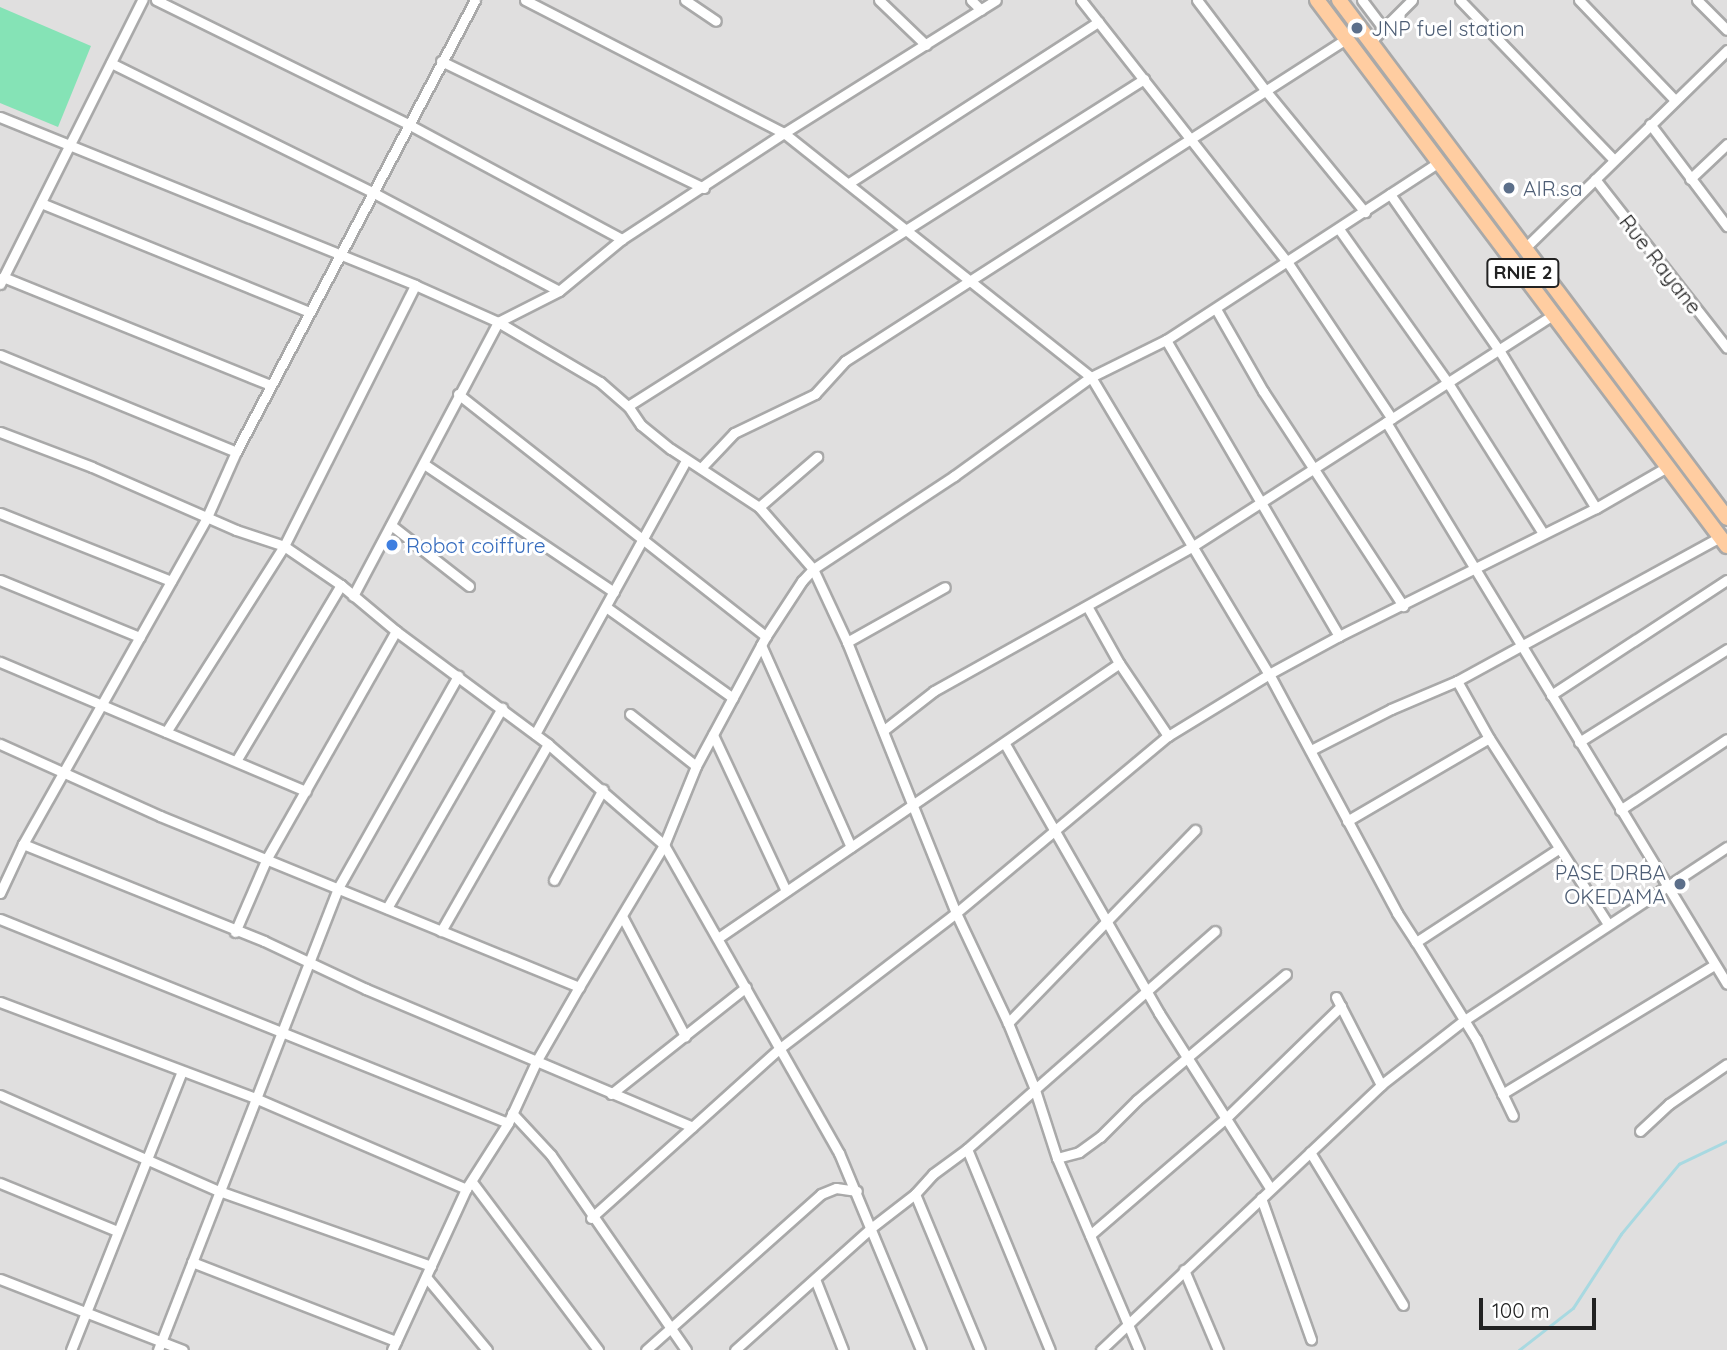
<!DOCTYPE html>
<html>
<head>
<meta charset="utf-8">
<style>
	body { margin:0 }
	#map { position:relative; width:1727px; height:1350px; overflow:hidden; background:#f2eee8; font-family:Quicksand,sans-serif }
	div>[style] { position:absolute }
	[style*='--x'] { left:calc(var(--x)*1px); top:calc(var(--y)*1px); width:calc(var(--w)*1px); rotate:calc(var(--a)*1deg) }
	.residential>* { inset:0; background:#e0dfdf }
	.pitch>* { inset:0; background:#85e3b6 }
	.stream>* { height:2.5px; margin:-1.25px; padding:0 1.25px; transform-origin:1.25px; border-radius:1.25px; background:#a8d9e1 }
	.roads { filter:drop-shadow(2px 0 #a9a9a9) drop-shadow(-2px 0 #a9a9a9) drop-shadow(0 2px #a9a9a9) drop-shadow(0 -2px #a9a9a9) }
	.street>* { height:9px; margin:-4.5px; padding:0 4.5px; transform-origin:4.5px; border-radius:4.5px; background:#fff }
	.primary>* { height:14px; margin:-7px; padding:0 7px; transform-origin:7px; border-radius:7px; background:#ffcda1 }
	.dots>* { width:19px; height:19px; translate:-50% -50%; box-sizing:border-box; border:4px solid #fff; border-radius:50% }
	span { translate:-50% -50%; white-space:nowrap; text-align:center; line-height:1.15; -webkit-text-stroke:6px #fff; paint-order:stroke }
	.shield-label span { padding:2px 5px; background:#fff; border:2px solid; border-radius:5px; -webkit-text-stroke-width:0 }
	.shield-label { font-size:19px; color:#222; font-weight:700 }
	.service-label { font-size:21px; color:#4e5e75 }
	.left { translate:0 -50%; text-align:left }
	.right { translate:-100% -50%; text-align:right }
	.street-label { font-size:21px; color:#222 }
	.shop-label { font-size:21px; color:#366cbe }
	.scale { position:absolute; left:1479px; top:1298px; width:117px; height:32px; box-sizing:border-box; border:4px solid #222; border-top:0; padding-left:9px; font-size:21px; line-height:24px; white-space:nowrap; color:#222; -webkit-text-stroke:5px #fff; paint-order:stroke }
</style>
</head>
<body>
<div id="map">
	<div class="residential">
		<i style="clip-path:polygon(0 0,1727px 0,1727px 1350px,0 1350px)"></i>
	</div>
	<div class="pitch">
		<i style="clip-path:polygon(0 7px,91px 46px,58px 127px,0 103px)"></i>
	</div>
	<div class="stream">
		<i style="--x:1519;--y:1350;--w:68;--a:-37.9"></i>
		<i style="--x:1573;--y:1308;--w:88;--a:-57"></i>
		<i style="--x:1621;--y:1234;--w:91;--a:-50.4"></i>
		<i style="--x:1679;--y:1164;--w:53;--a:-25.6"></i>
	</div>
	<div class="roads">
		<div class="street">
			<i style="--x:156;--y:0;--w:281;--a:26.2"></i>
			<i style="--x:408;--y:124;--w:243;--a:28.3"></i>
			<i style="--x:525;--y:0;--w:291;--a:27.2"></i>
			<i style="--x:784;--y:133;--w:392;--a:38.5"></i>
			<i style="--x:1091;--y:377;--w:346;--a:59.1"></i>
			<i style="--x:1269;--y:674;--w:271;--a:61.8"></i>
			<i style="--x:1397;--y:913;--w:35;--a:57"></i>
			<i style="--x:1416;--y:942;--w:170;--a:-33.2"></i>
			<i style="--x:685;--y:0;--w:37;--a:34"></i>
			<i style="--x:879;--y:0;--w:65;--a:43.8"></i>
			<i style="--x:971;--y:0;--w:14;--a:45"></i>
			<i style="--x:1081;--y:0;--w:335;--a:51.8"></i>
			<i style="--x:1288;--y:263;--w:187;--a:56.3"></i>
			<i style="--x:1197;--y:0;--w:113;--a:52.9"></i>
			<i style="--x:1265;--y:90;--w:158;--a:50.7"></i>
			<i style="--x:1362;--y:0;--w:35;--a:53"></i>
			<i style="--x:1460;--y:0;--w:221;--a:46.1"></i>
			<i style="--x:1579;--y:0;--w:137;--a:46.2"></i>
			<i style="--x:1697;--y:0;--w:42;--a:45"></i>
			<i style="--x:1371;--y:41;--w:58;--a:-45"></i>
			<i style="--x:441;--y:61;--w:292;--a:25.8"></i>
			<i style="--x:111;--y:63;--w:293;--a:26.3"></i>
			<i style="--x:374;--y:193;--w:209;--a:27.9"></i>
			<i style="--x:0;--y:117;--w:448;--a:22"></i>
			<i style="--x:415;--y:285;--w:91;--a:24"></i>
			<i style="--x:498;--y:322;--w:68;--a:-26.9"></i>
			<i style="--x:559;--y:291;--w:82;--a:-39.5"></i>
			<i style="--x:622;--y:239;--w:194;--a:-33.2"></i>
			<i style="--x:784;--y:133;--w:250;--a:-32.1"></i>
			<i style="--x:1650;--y:124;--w:128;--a:53"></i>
			<i style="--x:1595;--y:179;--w:214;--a:52"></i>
			<i style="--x:1690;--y:179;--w:51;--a:-43.4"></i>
			<i style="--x:849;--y:183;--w:297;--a:-32.9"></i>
			<i style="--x:1390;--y:194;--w:190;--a:55.1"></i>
			<i style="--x:1499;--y:350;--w:185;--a:58.5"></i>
			<i style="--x:41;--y:203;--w:290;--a:22.1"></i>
			<i style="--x:1339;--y:229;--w:189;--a:54.7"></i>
			<i style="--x:1448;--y:383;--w:178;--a:57.7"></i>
			<i style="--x:1525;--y:248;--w:283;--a:-44.4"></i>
			<i style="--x:3;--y:277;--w:288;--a:22"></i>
			<i style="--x:0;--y:284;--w:318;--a:-63.4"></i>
			<i style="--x:1216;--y:309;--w:95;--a:60.2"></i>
			<i style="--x:1263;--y:391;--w:257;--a:56.9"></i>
			<i style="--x:1166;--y:340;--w:343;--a:59.7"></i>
			<i style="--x:0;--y:355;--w:255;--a:22.3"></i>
			<i style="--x:458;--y:394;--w:392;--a:38.2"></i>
			<i style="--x:628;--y:406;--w:611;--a:-32.36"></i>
			<i style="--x:1386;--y:422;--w:657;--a:58.75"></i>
			<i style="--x:0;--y:432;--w:98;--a:20.8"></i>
			<i style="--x:92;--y:467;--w:157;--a:23.6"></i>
			<i style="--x:236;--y:530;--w:51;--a:18.4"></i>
			<i style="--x:284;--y:546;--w:69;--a:34.4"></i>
			<i style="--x:341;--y:585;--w:72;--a:39.9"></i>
			<i style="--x:396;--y:631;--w:189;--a:36.6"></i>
			<i style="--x:548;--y:744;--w:154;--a:41"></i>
			<i style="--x:664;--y:845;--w:354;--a:60.4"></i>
			<i style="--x:839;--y:1153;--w:213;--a:67.4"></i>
			<i style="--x:424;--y:464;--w:229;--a:34"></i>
			<i style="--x:701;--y:468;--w:48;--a:-46.7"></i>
			<i style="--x:734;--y:433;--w:90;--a:-25.7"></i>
			<i style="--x:815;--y:394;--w:45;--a:-47.7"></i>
			<i style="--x:845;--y:361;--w:596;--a:-32.73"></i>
			<i style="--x:759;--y:507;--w:77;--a:-40.8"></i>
			<i style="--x:0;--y:513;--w:184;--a:21.7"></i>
			<i style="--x:391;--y:525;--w:99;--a:38"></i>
			<i style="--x:0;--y:580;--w:151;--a:22.2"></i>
			<i style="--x:353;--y:596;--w:310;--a:-62.1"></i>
			<i style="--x:498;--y:322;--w:118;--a:30.5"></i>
			<i style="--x:600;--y:382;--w:37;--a:41"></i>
			<i style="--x:628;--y:406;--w:23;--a:56"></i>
			<i style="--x:641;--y:425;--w:38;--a:39"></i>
			<i style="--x:671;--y:449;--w:105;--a:33.4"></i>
			<i style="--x:759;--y:507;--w:82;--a:48.9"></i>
			<i style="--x:813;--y:569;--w:81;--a:65"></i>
			<i style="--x:847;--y:642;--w:292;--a:68.1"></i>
			<i style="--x:956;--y:913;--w:122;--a:64.7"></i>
			<i style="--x:1008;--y:1023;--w:69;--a:67.9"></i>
			<i style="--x:1034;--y:1087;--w:75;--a:72.1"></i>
			<i style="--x:1057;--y:1158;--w:209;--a:66.9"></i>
			<i style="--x:1087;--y:606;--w:65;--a:60.7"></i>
			<i style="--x:1119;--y:663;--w:88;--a:56.1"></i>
			<i style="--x:606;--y:607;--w:156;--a:35.6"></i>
			<i style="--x:847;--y:642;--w:112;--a:-29.3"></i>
			<i style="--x:761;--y:645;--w:221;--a:66"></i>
			<i style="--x:0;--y:662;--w:332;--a:22.9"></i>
			<i style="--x:1457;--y:681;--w:65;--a:60.7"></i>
			<i style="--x:1489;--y:738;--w:221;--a:57.4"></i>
			<i style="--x:1551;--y:695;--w:210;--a:-33.2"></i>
			<i style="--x:630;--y:714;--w:84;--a:38.2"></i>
			<i style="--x:884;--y:730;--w:63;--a:-38"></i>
			<i style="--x:934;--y:691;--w:297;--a:-29.2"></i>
			<i style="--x:1193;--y:546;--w:429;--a:-32.7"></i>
			<i style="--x:166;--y:732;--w:220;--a:-57.6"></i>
			<i style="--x:284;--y:546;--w:292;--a:-63.3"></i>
			<i style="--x:535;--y:734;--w:312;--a:-61.1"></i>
			<i style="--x:713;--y:735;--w:172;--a:64.9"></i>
			<i style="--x:1579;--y:742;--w:175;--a:-32.1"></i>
			<i style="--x:0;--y:744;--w:175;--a:24.2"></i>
			<i style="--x:160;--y:816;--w:453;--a:22.2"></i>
			<i style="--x:1005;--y:744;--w:310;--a:60.2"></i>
			<i style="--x:1159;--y:1013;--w:207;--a:57.6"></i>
			<i style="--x:1311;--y:750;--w:90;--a:-27.1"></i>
			<i style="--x:1391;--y:709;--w:72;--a:-23"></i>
			<i style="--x:1457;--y:681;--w:300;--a:-28.7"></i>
			<i style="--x:236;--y:761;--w:205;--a:-59.2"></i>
			<i style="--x:1620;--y:810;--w:128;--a:-33.6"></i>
			<i style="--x:1347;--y:821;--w:164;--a:-30.3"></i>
			<i style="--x:23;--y:844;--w:260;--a:21.9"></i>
			<i style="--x:264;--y:941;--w:113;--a:25.2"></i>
			<i style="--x:366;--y:989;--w:354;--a:22.9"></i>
			<i style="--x:554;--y:880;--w:103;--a:-61.7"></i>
			<i style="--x:0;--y:893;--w:54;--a:-64.9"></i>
			<i style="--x:23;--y:844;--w:375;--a:-60.6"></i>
			<i style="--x:207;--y:517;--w:71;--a:-66"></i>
			<i style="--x:236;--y:452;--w:511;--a:-62.13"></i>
			<i style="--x:387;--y:908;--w:231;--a:-60.1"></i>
			<i style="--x:622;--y:916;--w:136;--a:62.3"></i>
			<i style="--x:0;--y:919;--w:547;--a:21.88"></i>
			<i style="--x:441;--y:931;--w:215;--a:-60.2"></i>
			<i style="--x:235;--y:932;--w:81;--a:-66.6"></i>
			<i style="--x:267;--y:858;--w:261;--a:-60.4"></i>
			<i style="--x:718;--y:938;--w:486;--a:-34.4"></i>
			<i style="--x:1416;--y:942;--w:114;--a:58.3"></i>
			<i style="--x:1476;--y:1039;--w:85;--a:64.3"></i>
			<i style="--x:1336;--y:997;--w:99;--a:62.9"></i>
			<i style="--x:0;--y:1002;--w:272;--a:20.6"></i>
			<i style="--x:255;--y:1098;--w:230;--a:23.3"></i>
			<i style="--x:1008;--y:1023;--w:269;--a:-45.9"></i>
			<i style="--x:611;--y:1094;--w:172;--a:-38.4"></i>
			<i style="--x:1502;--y:1094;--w:248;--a:-31.3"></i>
			<i style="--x:0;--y:1095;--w:239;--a:23.7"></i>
			<i style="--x:219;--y:1191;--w:225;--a:19.5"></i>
			<i style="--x:512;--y:1113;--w:57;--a:47.1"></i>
			<i style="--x:551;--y:1155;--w:237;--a:55.3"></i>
			<i style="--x:1640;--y:1131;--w:40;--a:-43"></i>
			<i style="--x:1669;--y:1104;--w:70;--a:-34.6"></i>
			<i style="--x:967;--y:1149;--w:217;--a:67.6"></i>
			<i style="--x:1310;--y:1152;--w:179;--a:58.7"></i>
			<i style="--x:1057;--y:1158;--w:23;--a:-15"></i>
			<i style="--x:1079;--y:1152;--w:26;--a:-36"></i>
			<i style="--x:1100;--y:1137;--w:52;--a:-45"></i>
			<i style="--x:1137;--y:1100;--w:195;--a:-40.2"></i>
			<i style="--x:472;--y:1182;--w:210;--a:53.1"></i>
			<i style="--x:0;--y:1183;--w:126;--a:22.3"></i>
			<i style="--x:915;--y:1194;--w:169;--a:67.4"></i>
			<i style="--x:1261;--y:1198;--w:150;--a:70.5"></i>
			<i style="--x:591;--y:1218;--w:254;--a:-42"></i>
			<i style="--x:780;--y:1048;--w:222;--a:-37.5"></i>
			<i style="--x:956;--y:913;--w:276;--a:-39.9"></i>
			<i style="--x:1168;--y:736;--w:119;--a:-31.5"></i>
			<i style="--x:1269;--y:674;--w:80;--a:-28.5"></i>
			<i style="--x:1339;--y:636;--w:287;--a:-26.5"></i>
			<i style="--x:1596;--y:508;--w:82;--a:-30"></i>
			<i style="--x:1090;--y:1235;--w:178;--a:-40.7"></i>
			<i style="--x:1225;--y:1119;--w:162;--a:-44.2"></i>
			<i style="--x:192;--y:1262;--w:219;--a:21.2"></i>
			<i style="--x:1184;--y:1270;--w:87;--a:67"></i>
			<i style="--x:426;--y:1277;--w:95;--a:50.1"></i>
			<i style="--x:0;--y:1279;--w:196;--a:21.2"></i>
			<i style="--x:815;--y:1279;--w:76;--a:68.5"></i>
			<i style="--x:71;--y:1350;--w:300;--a:-68.3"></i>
			<i style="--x:158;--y:1350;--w:496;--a:-68.7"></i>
			<i style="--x:338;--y:888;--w:244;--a:-60.5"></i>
			<i style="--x:392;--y:1350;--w:177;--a:-65.3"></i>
			<i style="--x:466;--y:1189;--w:78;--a:-57.5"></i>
			<i style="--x:508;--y:1123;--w:69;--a:-65.3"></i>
			<i style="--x:537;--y:1060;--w:84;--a:-60.1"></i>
			<i style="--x:579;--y:987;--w:165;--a:-59.1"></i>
			<i style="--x:664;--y:845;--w:85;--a:-67.9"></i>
			<i style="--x:696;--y:766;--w:148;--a:-61.7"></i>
			<i style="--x:766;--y:636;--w:66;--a:-56.8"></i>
			<i style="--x:802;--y:581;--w:16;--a:-47"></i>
			<i style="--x:813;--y:569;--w:169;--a:-33.4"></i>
			<i style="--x:954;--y:476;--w:169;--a:-35.9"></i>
			<i style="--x:1091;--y:377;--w:84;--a:-26.3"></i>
			<i style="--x:1166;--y:340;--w:326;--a:-33.1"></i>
			<i style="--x:646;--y:1350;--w:234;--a:-41.7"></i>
			<i style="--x:821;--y:1194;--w:16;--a:-22"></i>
			<i style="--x:836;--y:1188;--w:21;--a:8"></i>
			<i style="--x:735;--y:1350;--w:183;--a:-41.9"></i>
			<i style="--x:871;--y:1228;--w:56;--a:-37.7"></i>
			<i style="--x:915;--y:1194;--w:27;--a:-48"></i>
			<i style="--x:933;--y:1174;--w:42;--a:-36.3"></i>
			<i style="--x:967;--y:1149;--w:330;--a:-41.3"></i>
			<i style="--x:1101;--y:1350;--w:386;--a:-43.4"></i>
			<i style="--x:1381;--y:1085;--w:104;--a:-38"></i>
			<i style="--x:1463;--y:1021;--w:316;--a:-33.4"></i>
		</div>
		<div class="primary">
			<i style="--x:1317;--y:0;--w:683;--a:53.1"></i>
			<i style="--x:1339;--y:0;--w:647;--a:53.17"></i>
		</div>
	</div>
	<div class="dots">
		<i style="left:1357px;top:28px;background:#5c6f8a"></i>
		<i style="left:1509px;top:188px;background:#5c6f8a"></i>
		<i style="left:392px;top:545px;background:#3f7fe0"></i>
		<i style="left:1680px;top:884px;background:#5c6f8a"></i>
	</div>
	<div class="shield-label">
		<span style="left:1523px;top:273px">RNIE 2</span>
	</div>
	<div class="service-label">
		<span class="left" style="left:1371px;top:28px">JNP fuel station</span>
		<span class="left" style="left:1523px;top:188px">AIR.sa</span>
		<span class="right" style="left:1666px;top:884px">PASE DRBA<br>OKEDAMA</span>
	</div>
	<div class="street-label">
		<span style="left:1661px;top:264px;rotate:52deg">Rue Rayane</span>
	</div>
	<div class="shop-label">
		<span class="left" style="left:406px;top:545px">Robot coiffure</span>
	</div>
	<div class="scale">100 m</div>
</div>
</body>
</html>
